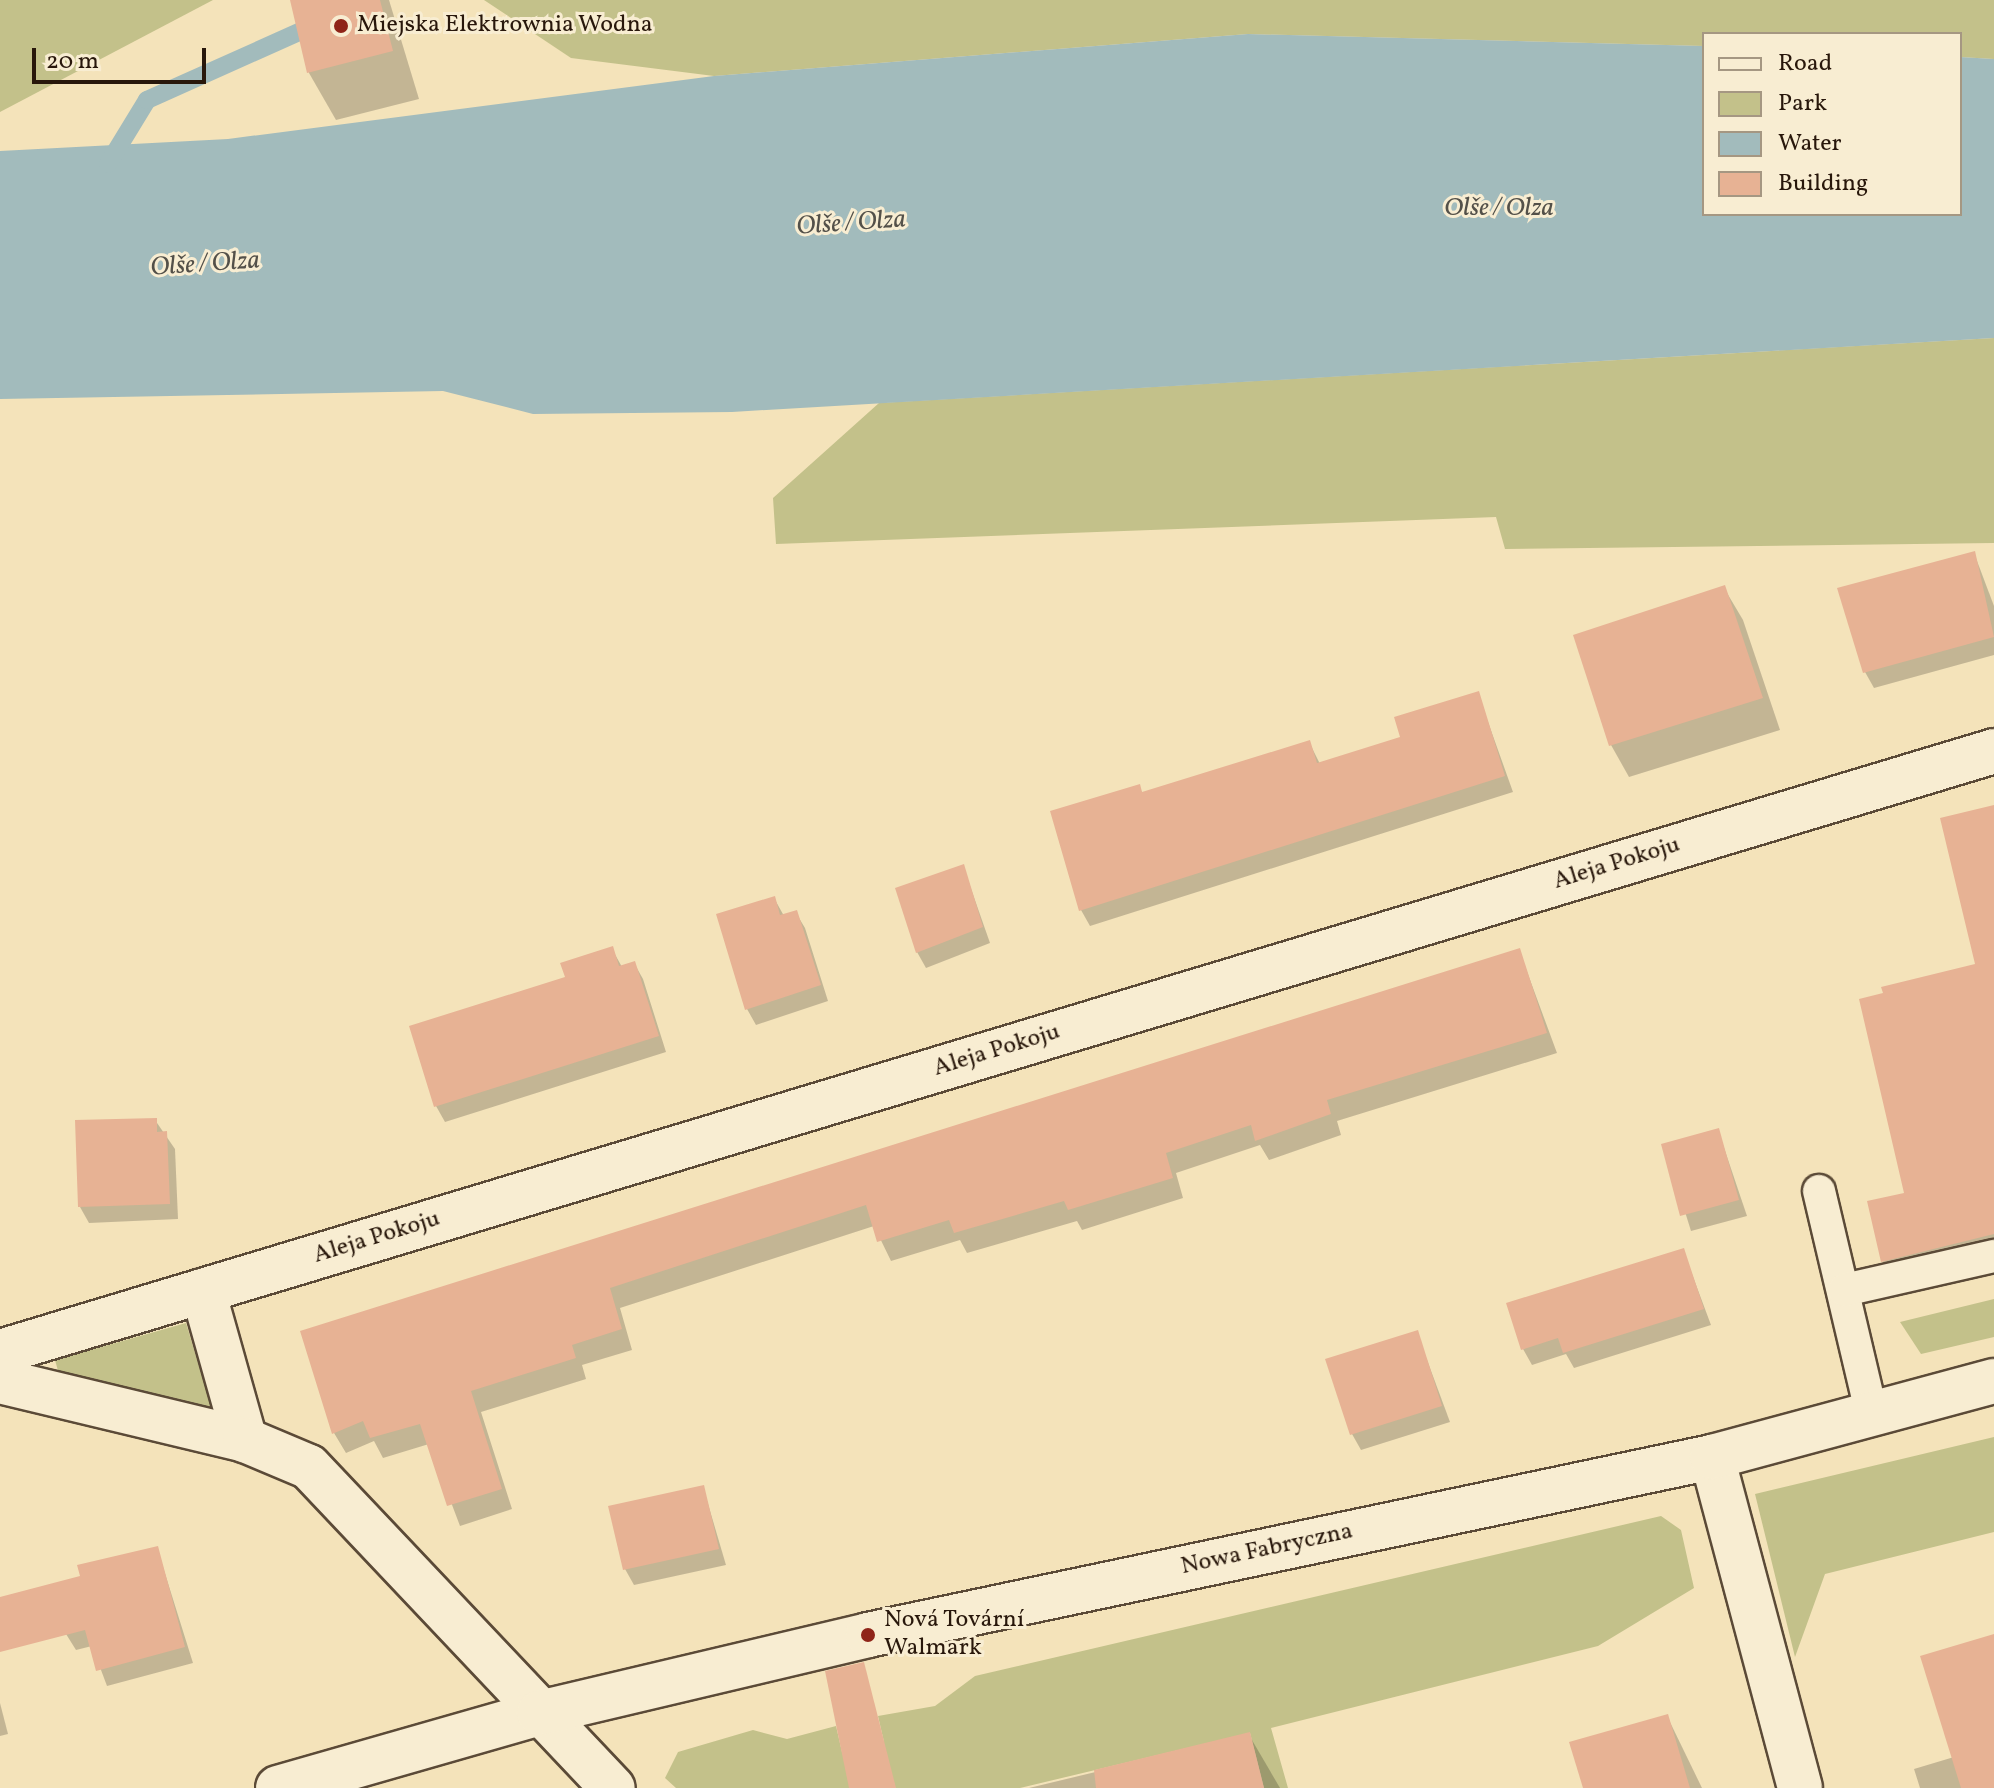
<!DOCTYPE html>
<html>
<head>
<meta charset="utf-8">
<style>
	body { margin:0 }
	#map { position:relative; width:1994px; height:1788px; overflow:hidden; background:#f4e3ba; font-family:Vollkorn,serif }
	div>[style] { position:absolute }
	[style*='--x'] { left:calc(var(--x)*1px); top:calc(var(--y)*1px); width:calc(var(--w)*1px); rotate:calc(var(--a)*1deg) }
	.green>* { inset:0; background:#c3c18a }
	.water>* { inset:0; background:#a2bbbc }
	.shadow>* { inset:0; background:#0003 }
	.stream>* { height:18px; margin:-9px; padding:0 9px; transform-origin:9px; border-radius:9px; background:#a2bbbc }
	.building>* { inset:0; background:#e7b294 }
	.roads { filter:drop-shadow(2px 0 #5b4a37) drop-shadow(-2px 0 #5b4a37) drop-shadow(0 2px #5b4a37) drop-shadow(0 -2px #5b4a37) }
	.lane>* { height:32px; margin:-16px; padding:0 16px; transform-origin:16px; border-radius:16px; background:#f8edd2 }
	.street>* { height:44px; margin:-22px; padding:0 22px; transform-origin:22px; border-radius:22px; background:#f8edd2 }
	.dots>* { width:22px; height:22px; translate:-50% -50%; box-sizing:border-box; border:4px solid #f8edd2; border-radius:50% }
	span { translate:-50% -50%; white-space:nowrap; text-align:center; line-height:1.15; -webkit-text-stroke:6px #f8edd2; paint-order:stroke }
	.poi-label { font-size:24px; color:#28170b }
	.left { translate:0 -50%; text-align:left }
	.street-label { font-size:24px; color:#28170b }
	.water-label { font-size:26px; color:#535049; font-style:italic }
	.legend { position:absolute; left:1702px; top:32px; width:260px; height:184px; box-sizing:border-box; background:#f8edd2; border:2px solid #a59782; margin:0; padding:10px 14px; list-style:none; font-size:24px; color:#28170b }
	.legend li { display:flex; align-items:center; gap:16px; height:40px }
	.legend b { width:40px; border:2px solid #a59782 }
	.scale { position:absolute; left:32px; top:48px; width:174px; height:36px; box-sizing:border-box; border:4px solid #28170b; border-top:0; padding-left:10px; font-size:24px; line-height:28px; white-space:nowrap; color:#28170b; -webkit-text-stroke:6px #f8edd2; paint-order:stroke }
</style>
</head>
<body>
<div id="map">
	<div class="green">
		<i style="clip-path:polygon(0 0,213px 0,0 112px)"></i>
		<i style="clip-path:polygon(484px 0,1994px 0,1994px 59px,1960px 57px,1960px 34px,1704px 34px,1704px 46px,1248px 34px,714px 76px,571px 58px)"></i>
		<i style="clip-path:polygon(1994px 338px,1994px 543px,1505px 549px,1496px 517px,776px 544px,773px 498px,879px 403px)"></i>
		<i style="clip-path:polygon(1994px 1299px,1994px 1337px,1921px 1354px,1900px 1322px)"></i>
		<i style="clip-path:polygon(186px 1323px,212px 1409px,60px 1378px,55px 1360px)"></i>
		<i style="clip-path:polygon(1994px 1437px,1994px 1532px,1825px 1574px,1795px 1657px,1755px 1494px)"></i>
		<i style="clip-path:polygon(1661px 1516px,1681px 1530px,1694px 1588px,1598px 1646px,1271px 1728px,1288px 1788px,1264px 1788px,1250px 1733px,1020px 1788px,676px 1788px,665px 1778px,678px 1752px,753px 1730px,787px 1739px,836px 1726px,842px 1752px,884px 1742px,878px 1716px,935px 1706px,975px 1676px)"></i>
	</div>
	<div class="water">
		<i style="clip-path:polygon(1248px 34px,1704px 46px,1704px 214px,1960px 214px,1960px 57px,1994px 59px,1994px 338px,732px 412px,533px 414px,443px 391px,0 399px,0 151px,228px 139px,714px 76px)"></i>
	</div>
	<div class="shadow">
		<i style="clip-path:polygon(292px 0,389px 0,419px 99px,336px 120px,309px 73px)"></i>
		<i style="clip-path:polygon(1974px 553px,1994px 606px,1994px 655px,1874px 688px,1865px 672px)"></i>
		<i style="clip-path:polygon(1724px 588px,1743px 620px,1780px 730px,1629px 777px,1611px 745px)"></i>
		<i style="clip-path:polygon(1478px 694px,1513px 792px,1090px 926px,1081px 910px,1139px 787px,1143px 794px,1309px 742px,1320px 764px,1403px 739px)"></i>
		<i style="clip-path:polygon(1994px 807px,1994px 1253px,1892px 1277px,1883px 1261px,1978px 966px)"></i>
		<i style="clip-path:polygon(963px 866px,990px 943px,926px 968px,917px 952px)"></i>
		<i style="clip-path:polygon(774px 898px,784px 916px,796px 913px,805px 928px,828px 1001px,756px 1025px,747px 1009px)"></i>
		<i style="clip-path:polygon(612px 949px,622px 967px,634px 963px,643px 979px,666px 1052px,445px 1122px,436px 1106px,567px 978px)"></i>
		<i style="clip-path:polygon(1519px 950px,1557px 1053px,1337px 1121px,1341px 1135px,1269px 1160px,1260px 1145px,1176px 1173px,1183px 1198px,1082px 1230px,1077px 1221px,967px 1253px,960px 1240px,891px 1261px,874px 1226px,620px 1308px,632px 1350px,582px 1365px,586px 1379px,481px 1412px,512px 1509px,460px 1526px,429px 1444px,383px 1458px,374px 1441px,346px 1453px,334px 1433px,302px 1333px)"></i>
		<i style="clip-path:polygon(155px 1120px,175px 1149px,178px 1219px,89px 1223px,80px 1207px)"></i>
		<i style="clip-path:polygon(1718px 1130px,1747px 1216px,1691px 1231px,1664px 1145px)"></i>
		<i style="clip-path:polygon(1683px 1250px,1711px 1325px,1574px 1368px,1566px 1354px,1532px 1365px,1523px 1349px)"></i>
		<i style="clip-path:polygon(1417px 1333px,1450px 1422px,1361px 1450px,1352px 1434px)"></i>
		<i style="clip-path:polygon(703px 1487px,726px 1565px,634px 1585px,625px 1569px)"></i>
		<i style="clip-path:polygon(157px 1548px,193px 1663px,107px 1686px,92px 1646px,76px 1650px,66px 1634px)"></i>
		<i style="clip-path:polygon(1994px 1636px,1994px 1788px,1920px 1788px,1914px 1769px,1954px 1757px)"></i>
		<i style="clip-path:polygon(0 1703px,8px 1734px,0 1736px)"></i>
		<i style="clip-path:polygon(1667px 1716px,1702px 1788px,1585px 1788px)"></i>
		<i style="clip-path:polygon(1249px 1735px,1280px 1788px,1029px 1788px)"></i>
	</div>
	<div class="stream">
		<i style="--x:108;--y:164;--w:75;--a:-58.6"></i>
		<i style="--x:147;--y:100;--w:186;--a:-24.1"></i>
	</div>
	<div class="building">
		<i style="clip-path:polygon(290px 0,380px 0,393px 51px,307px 73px)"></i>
		<i style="clip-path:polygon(1975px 551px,1994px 637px,1863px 673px,1837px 588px)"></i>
		<i style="clip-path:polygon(1725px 585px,1763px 698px,1609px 746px,1573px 635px)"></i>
		<i style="clip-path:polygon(1479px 691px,1505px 776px,1079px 911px,1050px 811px,1140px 784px,1142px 792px,1310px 740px,1317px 763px,1400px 737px,1394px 717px)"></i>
		<i style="clip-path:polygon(1994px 805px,1994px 1234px,1881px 1262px,1867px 1201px,1904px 1193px,1859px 999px,1883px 993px,1881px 987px,1975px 964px,1940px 818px)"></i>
		<i style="clip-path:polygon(964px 864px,983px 927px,916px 953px,895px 888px)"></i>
		<i style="clip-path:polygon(775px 896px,780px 915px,797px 910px,821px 985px,745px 1010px,716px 914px)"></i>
		<i style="clip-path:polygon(613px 946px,619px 966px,635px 961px,659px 1036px,434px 1107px,409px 1026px,565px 977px,560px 963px)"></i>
		<i style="clip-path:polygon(1520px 948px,1547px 1033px,1327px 1100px,1331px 1114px,1255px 1141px,1251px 1125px,1166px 1153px,1173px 1178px,1068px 1210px,1064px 1201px,954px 1233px,949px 1220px,877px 1242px,866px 1205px,610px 1288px,622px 1329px,572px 1345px,576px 1358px,471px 1391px,502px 1489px,447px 1506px,420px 1424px,370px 1438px,363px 1421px,332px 1434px,300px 1331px)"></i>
		<i style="clip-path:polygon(157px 1118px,157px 1132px,167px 1131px,170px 1204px,78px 1207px,75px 1120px)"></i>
		<i style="clip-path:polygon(1719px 1128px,1739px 1200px,1680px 1216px,1661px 1144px)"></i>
		<i style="clip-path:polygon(1684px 1248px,1704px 1309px,1563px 1353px,1558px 1338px,1521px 1350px,1506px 1303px)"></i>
		<i style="clip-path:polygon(1418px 1330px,1442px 1406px,1350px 1435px,1325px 1359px)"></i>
		<i style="clip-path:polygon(704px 1485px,719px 1549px,623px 1570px,608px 1506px)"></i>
		<i style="clip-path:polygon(158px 1546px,185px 1647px,96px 1671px,85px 1630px,0 1652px,0 1597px,80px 1576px,77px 1565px)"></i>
		<i style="clip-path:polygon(1994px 1634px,1994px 1788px,1961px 1788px,1920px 1656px)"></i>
		<i style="clip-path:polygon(864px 1662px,896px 1788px,849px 1788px,825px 1671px)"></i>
		<i style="clip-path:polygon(1668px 1714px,1690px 1788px,1583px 1788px,1569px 1742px)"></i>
		<i style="clip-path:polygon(1250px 1732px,1264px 1788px,1096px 1788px,1094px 1770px)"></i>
	</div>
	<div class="roads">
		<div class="lane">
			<i style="--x:1819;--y:1191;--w:226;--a:76.7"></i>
			<i style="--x:1844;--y:1290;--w:154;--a:-12.8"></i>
		</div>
		<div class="street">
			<i style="--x:203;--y:1291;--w:155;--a:74.3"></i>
			<i style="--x:0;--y:1352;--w:2083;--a:-16.77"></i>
			<i style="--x:0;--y:1381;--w:252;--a:13.5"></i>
			<i style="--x:245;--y:1440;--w:69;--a:22.9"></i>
			<i style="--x:309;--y:1467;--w:442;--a:46.6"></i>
			<i style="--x:1712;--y:1457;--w:342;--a:75.1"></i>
			<i style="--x:278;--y:1788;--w:272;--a:-16"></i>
			<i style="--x:539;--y:1713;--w:338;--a:-13.3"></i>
			<i style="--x:868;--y:1635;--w:863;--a:-11.91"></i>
			<i style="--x:1712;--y:1457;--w:292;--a:-15.1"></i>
		</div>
	</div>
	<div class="dots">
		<i style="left:341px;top:26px;background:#8f2418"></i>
		<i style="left:868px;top:1635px;background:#8f2418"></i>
	</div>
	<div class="poi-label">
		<span class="left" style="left:357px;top:26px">Miejska Elektrownia Wodna</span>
		<span class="left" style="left:884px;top:1635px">Nová Tovární<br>Walmark</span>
	</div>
	<div class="street-label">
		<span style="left:1617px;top:864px;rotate:-17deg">Aleja Pokoju</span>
		<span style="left:997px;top:1051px;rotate:-17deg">Aleja Pokoju</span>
		<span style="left:377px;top:1238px;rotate:-17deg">Aleja Pokoju</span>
		<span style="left:1267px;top:1550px;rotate:-12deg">Nowa Fabryczna</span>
	</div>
	<div class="water-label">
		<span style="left:1499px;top:209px">Olše / Olza</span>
		<span style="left:851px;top:224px;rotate:-4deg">Olše / Olza</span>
		<span style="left:205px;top:265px;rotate:-4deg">Olše / Olza</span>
	</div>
	<ul class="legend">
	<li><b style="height:10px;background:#f8edd2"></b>Road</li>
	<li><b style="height:22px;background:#c3c18a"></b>Park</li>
	<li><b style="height:22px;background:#a2bbbc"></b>Water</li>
	<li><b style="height:22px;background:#e7b294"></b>Building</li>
	</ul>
	<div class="scale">20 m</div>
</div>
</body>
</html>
